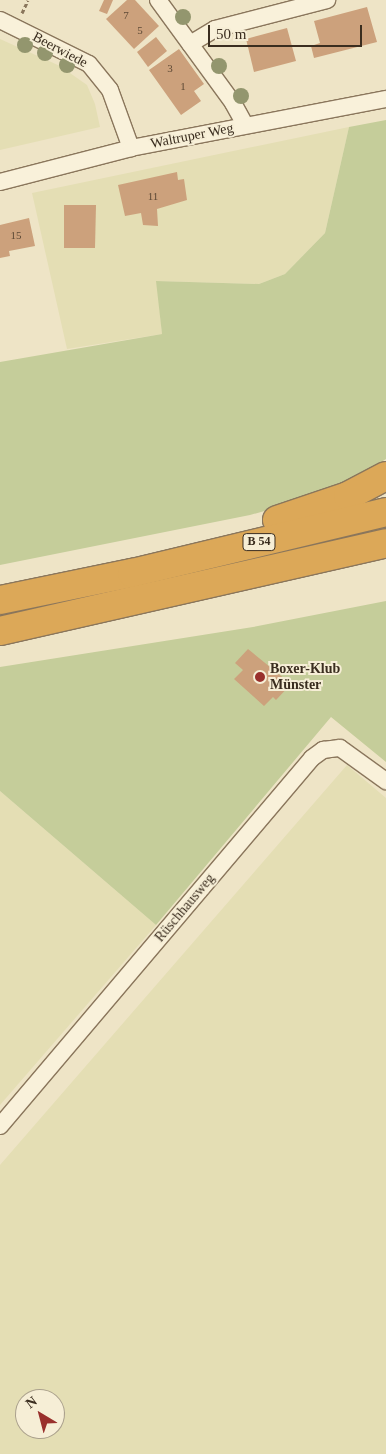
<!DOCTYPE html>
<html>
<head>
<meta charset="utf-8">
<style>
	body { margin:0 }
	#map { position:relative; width:386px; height:1454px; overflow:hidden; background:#eee4c6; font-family:Georgia,serif }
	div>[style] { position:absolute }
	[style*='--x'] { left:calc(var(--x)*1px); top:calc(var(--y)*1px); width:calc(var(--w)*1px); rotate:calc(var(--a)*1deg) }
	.farmland>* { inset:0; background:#e4deb4 }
	.green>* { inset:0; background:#c5cd9a }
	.building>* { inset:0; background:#cca17c }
	.path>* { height:3px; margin-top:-1.5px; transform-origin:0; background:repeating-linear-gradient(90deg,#8a765c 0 4px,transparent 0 6.5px) }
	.roads { filter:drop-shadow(1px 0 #8a765c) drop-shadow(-1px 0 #8a765c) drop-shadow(0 1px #8a765c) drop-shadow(0 -1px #8a765c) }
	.street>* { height:16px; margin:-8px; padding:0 8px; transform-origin:8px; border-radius:8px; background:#f9f1da }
	.highway>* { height:28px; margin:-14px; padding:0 14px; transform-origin:14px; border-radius:14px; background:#dca858 }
	.trees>* { width:16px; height:16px; margin:-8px; border-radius:50%; background:#93966e }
	.dots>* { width:14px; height:14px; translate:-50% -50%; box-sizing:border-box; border:2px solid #f6eed6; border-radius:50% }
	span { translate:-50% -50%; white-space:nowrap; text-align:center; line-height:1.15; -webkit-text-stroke:4px #f6eed6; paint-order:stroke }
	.number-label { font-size:11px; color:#5e4a36 }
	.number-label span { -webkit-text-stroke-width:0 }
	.shield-label span { padding:1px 4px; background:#f6eed6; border:1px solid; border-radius:4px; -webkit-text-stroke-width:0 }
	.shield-label { font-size:12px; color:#3a2d1f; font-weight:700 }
	.street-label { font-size:14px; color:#3a2d1f }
	.poi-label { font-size:14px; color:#3a2d1f; font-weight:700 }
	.left { translate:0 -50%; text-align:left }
	.north { position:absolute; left:15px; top:1389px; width:50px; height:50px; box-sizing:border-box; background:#f6eed6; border:1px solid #aba18d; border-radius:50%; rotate:323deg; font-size:14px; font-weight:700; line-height:20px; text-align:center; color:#3a2d1f }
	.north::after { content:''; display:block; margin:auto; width:18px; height:22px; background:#99302c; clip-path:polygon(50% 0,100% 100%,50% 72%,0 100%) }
	.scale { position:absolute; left:208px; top:25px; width:154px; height:22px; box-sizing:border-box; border:2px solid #3a2d1f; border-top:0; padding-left:6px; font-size:15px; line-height:18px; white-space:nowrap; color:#3a2d1f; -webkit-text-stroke:4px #f6eed6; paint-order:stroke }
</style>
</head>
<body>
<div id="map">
	<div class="farmland">
		<i style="clip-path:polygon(0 39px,60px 66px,87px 85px,95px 104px,100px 127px,0 150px)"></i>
		<i style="clip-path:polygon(349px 127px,325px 233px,285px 274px,259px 284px,157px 281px,162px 334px,67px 349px,32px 193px)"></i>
		<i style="clip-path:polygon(evenodd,347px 765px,386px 798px,386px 1454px,0 1454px,0 1165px,347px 765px,25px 1399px,55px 1399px,55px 1429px,25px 1429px,25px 1399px)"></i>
		<i style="clip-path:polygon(0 791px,156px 925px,0 1105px)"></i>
	</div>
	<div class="green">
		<i style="clip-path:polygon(386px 120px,386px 459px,351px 481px,300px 501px,250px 515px,0 565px,0 362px,162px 334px,156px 281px,259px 284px,285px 274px,325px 233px,349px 127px)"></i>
		<i style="clip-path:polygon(386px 601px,386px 762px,331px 717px,156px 925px,0 791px,0 667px,253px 627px)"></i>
	</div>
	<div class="building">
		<i style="clip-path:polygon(104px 0,113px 0,107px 14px,99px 11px)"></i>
		<i style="clip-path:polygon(127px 0,135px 0,159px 26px,134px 49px,106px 19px)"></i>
		<i style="clip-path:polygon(367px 7px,377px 42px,314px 58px,311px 46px,320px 43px,314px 21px)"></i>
		<i style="clip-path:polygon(287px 28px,296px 61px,254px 72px,246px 39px)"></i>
		<i style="clip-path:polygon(156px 37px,167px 51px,148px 67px,137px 52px)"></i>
		<i style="clip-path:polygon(179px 49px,204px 84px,194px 91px,201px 101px,181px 115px,149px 70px)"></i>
		<i style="clip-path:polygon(177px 172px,178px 180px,184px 179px,187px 200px,157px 209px,158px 226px,143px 225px,141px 213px,125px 216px,118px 185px)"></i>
		<i style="clip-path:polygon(64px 205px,96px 205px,95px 248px,64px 248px)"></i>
		<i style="clip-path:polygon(29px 218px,35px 246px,9px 251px,10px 256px,0 258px,0 225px)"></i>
		<i style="clip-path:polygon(248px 649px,291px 684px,276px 700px,273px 697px,264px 706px,234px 679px,243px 670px,235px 663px)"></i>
	</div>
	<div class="path">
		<i style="--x:22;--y:13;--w:14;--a:-65"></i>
	</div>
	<div class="roads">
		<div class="street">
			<i style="--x:158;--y:0;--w:127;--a:53.9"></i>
			<i style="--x:233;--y:103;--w:25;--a:61"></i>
			<i style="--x:0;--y:20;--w:99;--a:26.3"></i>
			<i style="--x:89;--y:64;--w:33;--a:51"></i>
			<i style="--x:110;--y:90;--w:62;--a:70.1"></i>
			<i style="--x:190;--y:44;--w:29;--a:-31"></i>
			<i style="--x:215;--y:29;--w:116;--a:-14.5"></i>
			<i style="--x:0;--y:182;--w:135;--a:-14.5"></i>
			<i style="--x:131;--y:148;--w:260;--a:-10.9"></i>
			<i style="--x:0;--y:1126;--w:482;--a:-49.7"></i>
			<i style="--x:312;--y:758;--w:14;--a:-36"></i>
			<i style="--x:323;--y:750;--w:17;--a:-7"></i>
			<i style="--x:340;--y:748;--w:57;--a:35.7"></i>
		</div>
		<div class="highway">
			<i style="--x:277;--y:520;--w:75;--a:-18.7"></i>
			<i style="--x:348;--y:496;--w:43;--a:-27.8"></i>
			<i style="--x:0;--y:600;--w:135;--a:-11.6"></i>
			<i style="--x:132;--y:573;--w:261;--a:-13.5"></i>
			<i style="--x:0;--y:631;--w:396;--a:-12.8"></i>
		</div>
	</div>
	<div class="trees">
		<i style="left:183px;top:17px"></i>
		<i style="left:25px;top:45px"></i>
		<i style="left:45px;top:53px"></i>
		<i style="left:67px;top:65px"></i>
		<i style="left:219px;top:66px"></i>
		<i style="left:241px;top:96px"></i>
	</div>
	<div class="dots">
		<i style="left:260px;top:677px;background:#99302c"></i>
	</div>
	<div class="number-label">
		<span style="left:126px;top:15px">7</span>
		<span style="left:140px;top:30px">5</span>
		<span style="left:170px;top:68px">3</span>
		<span style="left:183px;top:86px">1</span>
		<span style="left:153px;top:196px">11</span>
		<span style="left:16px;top:235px">15</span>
	</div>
	<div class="shield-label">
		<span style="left:259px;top:542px">B 54</span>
	</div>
	<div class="street-label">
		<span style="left:60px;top:50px;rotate:28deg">Beerwiede</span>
		<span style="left:192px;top:136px;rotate:-11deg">Waltruper Weg</span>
		<span style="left:185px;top:908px;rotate:-50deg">Rüschhausweg</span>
	</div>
	<div class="poi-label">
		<span class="left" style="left:270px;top:677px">Boxer-Klub<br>Münster</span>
	</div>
	<div class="north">N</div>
	<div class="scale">50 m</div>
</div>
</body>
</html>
